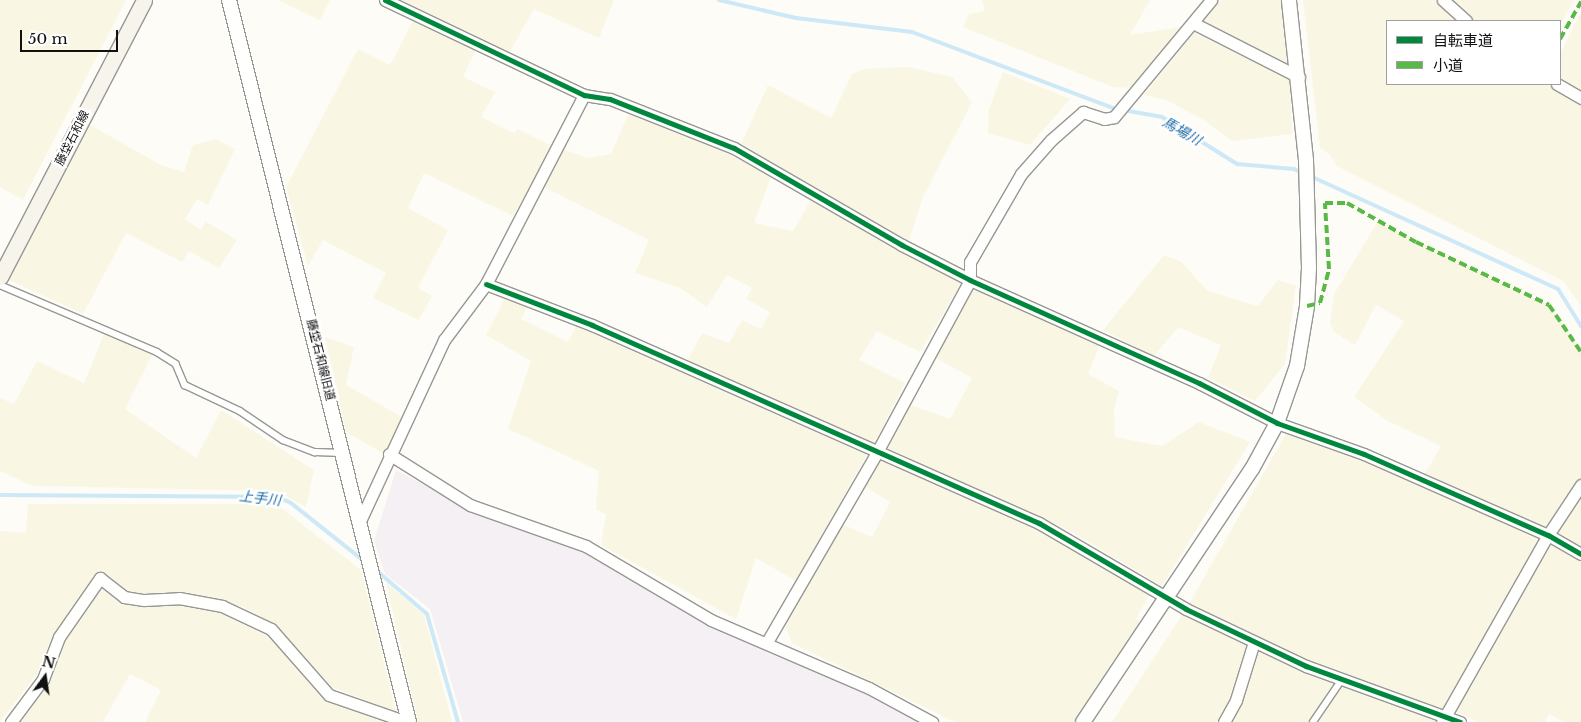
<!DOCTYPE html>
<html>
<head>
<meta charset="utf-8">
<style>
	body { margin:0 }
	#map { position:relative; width:1581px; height:722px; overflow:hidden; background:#fdfcf7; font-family:"Libre Baskerville","Noto Sans JP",serif }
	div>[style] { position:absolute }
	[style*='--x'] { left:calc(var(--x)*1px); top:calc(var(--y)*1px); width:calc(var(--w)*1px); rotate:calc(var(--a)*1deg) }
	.industrial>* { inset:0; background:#f5f0f3 }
	.farmland>* { inset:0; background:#f9f7e4 }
	.stream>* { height:4px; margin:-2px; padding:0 2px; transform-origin:2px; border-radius:2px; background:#cde8f7 }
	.roads { filter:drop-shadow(1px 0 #979795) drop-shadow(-1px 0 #979795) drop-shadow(0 1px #979795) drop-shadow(0 -1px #979795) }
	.service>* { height:5.5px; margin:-2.75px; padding:0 2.75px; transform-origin:2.75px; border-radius:2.75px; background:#fffffe }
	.minor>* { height:11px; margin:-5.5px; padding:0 5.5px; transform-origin:5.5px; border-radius:5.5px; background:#fffffe }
	.tertiary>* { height:14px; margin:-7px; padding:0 7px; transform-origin:7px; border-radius:7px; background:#fffffe }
	.secondary>* { height:15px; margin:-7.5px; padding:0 7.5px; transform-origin:7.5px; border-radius:7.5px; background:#f6f4eb }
	.quiet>* { height:4px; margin-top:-2px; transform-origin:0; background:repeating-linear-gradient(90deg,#58b947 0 8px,transparent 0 12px) }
	.cycleway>* { height:5px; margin:-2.5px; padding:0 2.5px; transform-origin:2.5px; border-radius:2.5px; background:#00873e }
	span { translate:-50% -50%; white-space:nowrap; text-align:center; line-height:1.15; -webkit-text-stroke:5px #fff; paint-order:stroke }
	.street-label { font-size:12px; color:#111 }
	.water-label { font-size:14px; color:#1768a6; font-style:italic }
	.legend { position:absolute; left:1386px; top:20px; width:175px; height:65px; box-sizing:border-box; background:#fff; border:1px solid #a0a0a0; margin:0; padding:6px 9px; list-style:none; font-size:15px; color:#111 }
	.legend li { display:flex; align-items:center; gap:10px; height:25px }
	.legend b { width:25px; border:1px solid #a0a0a0 }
	.north { position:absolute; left:20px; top:652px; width:50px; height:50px; -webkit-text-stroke:4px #fff; paint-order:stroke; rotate:14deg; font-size:14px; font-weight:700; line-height:20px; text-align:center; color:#111 }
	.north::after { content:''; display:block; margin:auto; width:18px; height:22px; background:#111; clip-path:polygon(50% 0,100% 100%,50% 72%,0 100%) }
	.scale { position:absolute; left:20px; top:30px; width:98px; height:22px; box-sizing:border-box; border:2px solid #111; border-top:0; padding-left:6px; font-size:15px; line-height:18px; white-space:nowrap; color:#111; -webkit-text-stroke:4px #fff; paint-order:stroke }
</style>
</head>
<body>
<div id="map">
	<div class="industrial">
		<i style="clip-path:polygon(396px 470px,475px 512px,585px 553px,688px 613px,768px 653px,871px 694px,922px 722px,463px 722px,430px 609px,385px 574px,374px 541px)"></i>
	</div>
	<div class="farmland">
		<i style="clip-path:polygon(0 0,126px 0,23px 200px,0 187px)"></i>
		<i style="clip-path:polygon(278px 0,330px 0,320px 20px)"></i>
		<i style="clip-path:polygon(393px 0,614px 0,599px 38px,534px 9px,509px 53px)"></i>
		<i style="clip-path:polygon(982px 0,1150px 0,1130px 35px,1181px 27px,1130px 88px,1113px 87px,963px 27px,969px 14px,985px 11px)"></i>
		<i style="clip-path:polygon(1221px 0,1282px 0,1289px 65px,1202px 21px)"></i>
		<i style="clip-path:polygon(1303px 0,1435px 0,1459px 21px,1387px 21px,1387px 84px,1545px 84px,1581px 106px,1581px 306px,1563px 281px,1337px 166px,1330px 155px,1320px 148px)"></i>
		<i style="clip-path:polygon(1451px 0,1574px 0,1560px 25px,1560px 21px,1474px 21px)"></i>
		<i style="clip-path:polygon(1581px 12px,1581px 91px,1560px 79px,1560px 54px)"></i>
		<i style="clip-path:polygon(414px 19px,477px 48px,463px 77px,495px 92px,481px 117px,514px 133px,517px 129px,552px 146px,513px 216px,424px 173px,408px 208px,448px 230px,418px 288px,432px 296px,419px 320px,373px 298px,386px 273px,323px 240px,308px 266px,286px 187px,358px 49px,390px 65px)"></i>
		<i style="clip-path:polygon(1194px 33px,1290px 79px,1292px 134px,1232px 141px,1202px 119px,1166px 100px,1144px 95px)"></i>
		<i style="clip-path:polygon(908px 67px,952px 77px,972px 102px,922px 199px,909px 241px,741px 144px,768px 85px,831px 118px,852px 74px,864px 69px)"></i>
		<i style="clip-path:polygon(1003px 72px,1070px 99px,1030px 145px,988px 133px,989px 109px)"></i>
		<i style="clip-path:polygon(629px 113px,716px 148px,771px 176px,754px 223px,793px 231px,812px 198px,962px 282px,920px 352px,877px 331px,859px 360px,905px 383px,874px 444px,687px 361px,702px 333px,729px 343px,742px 320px,761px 329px,770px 312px,746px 299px,752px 288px,727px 275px,707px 307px,680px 288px,635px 273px,649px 240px,544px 187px,563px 149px,588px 158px,611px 154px)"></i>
		<i style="clip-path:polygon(90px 125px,161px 165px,184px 172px,193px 145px,215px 139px,235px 149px,208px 205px,197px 199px,185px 219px,201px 230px,205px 221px,237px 240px,219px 268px,189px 251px,182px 262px,126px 233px,83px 314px,9px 280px)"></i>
		<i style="clip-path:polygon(1378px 221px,1549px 305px,1581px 352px,1581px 554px,1549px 535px,1445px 715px,1460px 722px,1112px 722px,1186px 609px,1290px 427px,1421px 481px,1441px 446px,1388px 421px,1354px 397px,1404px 321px,1376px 305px,1355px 345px,1334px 332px,1330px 323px,1334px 294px)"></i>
		<i style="clip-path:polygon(1164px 255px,1180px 261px,1208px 291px,1258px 306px,1278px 280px,1296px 286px,1285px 364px,1255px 401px,1208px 378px,1221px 345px,1178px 327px,1154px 356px,1103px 330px)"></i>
		<i style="clip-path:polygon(971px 288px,1101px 343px,1088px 374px,1119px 391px,1114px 409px,1115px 437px,1162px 446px,1199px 422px,1250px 442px,1162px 586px,1070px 531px,887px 448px,908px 404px,950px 419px,972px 378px,934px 357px)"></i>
		<i style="clip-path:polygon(506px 296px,528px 306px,521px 319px,568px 342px,576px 326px,867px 455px,796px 581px,756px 558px,736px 619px,601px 545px,606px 514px,596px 510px,599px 471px,508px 429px,531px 361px,486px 335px)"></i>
		<i style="clip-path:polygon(105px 332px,153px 353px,125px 409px,196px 458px,221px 410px,314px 470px,306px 507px,276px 491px,33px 486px,0 471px,0 398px,14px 404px,37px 361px,84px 383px)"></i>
		<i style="clip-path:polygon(325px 337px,354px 347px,346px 385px,402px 417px,384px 454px,346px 432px)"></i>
		<i style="clip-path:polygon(878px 460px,1040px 528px,1150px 593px,1136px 619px,1143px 623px,1075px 722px,955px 722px,792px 643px,785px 624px,842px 524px,872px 537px,890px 502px,864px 486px)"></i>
		<i style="clip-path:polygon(28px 504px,276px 504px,361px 570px,396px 712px,332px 687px,272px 623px,244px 607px,176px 593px,131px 594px,108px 576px,95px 574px,51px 642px,37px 674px,0 722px,0 531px,26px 533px)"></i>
		<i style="clip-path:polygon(1550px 542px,1581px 559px,1581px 722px,1563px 722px,1549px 714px,1545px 722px,1478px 722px,1454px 711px)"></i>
		<i style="clip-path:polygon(386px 582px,424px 615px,452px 722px,418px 722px)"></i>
		<i style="clip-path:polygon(99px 590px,107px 591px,122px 602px,135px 606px,185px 606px,216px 611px,270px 637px,316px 691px,330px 702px,385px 722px,145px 722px,161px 690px,130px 674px,103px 722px,19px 722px,50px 674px,61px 648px)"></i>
	</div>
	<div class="stream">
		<i style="--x:719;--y:0;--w:79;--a:13.2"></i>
		<i style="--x:796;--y:18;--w:117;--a:6.9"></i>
		<i style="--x:912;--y:32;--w:218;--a:20.7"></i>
		<i style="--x:1123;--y:110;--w:40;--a:10"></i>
		<i style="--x:1162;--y:117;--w:89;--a:32.1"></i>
		<i style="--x:1237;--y:164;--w:57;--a:5"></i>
		<i style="--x:1294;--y:169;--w:11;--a:27"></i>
		<i style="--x:1310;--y:176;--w:273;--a:24.5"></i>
		<i style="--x:1558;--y:289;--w:44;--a:58.1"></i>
		<i style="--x:0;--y:495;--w:278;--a:0.4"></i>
		<i style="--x:278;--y:497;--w:14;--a:25"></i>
		<i style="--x:291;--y:503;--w:93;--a:38.5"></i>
		<i style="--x:376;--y:570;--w:67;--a:40.8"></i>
		<i style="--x:427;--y:614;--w:112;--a:74"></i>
	</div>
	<div class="roads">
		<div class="service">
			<i style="--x:0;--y:285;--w:171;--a:23.1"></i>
			<i style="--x:157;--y:352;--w:22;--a:32"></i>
			<i style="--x:176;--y:364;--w:23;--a:67"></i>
			<i style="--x:185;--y:385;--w:61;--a:25.3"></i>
			<i style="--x:240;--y:411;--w:52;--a:34"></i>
			<i style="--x:283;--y:440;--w:34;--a:21"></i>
			<i style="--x:315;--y:452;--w:27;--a:2"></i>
			<i style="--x:1313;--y:722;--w:50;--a:-55.7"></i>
		</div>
		<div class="minor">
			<i style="--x:385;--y:0;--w:221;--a:25.5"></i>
			<i style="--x:584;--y:95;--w:26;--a:9"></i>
			<i style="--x:610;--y:99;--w:133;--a:21.6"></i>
			<i style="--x:734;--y:148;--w:194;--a:30"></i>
			<i style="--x:902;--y:245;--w:76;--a:27.2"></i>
			<i style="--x:970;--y:280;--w:251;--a:24.2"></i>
			<i style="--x:1199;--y:383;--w:88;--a:27.1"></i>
			<i style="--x:1277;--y:423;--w:92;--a:19.6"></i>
			<i style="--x:1364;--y:454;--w:201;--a:23.8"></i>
			<i style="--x:1548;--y:535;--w:38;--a:30"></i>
			<i style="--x:1443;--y:0;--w:31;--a:42"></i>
			<i style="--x:1193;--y:23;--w:119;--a:27"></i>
			<i style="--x:1557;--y:84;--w:28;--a:30"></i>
			<i style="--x:486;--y:284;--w:114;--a:21.1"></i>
			<i style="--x:592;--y:325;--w:489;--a:23.9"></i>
			<i style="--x:1039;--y:523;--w:170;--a:30.3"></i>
			<i style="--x:1186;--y:609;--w:133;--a:25.4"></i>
			<i style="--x:1306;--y:666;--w:164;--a:20"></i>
			<i style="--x:389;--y:454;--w:96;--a:32.2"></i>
			<i style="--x:470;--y:505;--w:123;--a:19.5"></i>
			<i style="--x:586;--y:546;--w:145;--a:30.6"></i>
			<i style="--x:711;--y:620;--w:172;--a:23.3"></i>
			<i style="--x:869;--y:688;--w:72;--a:28.4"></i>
			<i style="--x:360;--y:521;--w:200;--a:-65.1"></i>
			<i style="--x:444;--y:340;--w:70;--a:-53.1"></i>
			<i style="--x:486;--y:284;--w:213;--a:-62.6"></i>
			<i style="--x:767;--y:642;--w:220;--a:-59.9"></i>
			<i style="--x:877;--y:452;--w:196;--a:-61.6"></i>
			<i style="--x:970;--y:280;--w:18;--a:-90"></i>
			<i style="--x:970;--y:262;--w:102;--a:-59.9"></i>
			<i style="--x:1021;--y:174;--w:45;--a:-48.6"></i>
			<i style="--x:1051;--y:140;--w:43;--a:-41.2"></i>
			<i style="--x:1083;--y:112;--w:22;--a:18"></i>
			<i style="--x:1104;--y:119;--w:10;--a:-11"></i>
			<i style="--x:1114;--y:117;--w:152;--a:-50.3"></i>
			<i style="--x:11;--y:722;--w:54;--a:-53.3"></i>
			<i style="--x:43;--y:679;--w:45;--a:-69.1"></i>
			<i style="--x:59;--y:637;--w:72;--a:-55.2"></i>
			<i style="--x:100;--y:578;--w:31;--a:38"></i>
			<i style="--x:124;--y:597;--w:20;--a:9"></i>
			<i style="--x:144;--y:600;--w:35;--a:-3"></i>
			<i style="--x:179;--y:598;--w:44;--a:10.5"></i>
			<i style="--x:222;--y:606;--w:54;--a:25.1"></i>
			<i style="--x:271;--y:629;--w:88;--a:48.7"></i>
			<i style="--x:329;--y:695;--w:83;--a:19.1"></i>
			<i style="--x:1224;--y:722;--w:25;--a:-61"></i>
			<i style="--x:1236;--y:700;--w:61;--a:-72.8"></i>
			<i style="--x:1442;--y:722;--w:215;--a:-60.5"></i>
			<i style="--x:1548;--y:535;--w:60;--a:-56.6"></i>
		</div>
		<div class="tertiary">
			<i style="--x:229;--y:0;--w:744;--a:76"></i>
			<i style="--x:1083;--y:722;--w:304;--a:-56.3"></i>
			<i style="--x:1252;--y:469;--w:52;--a:-61.5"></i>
			<i style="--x:1277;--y:423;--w:60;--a:-70.7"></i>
			<i style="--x:1297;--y:366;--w:61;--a:-80.5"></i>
			<i style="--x:1307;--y:306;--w:38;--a:-87"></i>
			<i style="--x:1309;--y:268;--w:108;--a:-91.6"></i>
			<i style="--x:1306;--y:160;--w:161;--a:-96.1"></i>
		</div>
		<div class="secondary">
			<i style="--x:0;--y:277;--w:312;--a:-62.5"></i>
		</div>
	</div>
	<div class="quiet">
		<i style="--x:1560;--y:39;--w:43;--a:-60.4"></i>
		<i style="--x:1307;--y:306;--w:13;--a:-13"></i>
		<i style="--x:1320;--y:303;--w:35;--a:-75"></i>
		<i style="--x:1329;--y:269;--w:66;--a:-93.5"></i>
		<i style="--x:1325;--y:203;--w:22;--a:0"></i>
		<i style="--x:1347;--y:203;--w:79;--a:29.5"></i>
		<i style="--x:1416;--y:242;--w:147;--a:25.3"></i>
		<i style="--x:1549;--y:305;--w:57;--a:55.8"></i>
	</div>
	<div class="cycleway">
		<i style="--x:385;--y:0;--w:221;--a:25.5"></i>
		<i style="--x:584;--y:95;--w:26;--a:9"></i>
		<i style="--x:610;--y:99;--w:133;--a:21.6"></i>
		<i style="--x:734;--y:148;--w:194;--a:30"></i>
		<i style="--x:902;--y:245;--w:76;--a:27.2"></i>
		<i style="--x:970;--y:280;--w:251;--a:24.2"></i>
		<i style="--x:1199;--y:383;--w:88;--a:27.1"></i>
		<i style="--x:1277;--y:423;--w:92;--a:19.6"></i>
		<i style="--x:1364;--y:454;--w:201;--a:23.8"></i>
		<i style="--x:1548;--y:535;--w:38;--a:30"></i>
		<i style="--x:486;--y:284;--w:114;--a:21.1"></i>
		<i style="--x:592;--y:325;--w:489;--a:23.9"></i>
		<i style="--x:1039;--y:523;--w:170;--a:30.3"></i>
		<i style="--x:1186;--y:609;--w:133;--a:25.4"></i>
		<i style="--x:1306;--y:666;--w:164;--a:20"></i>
	</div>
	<div class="street-label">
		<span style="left:72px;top:138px;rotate:-63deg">藤垈石和線</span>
		<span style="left:321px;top:360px;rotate:76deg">藤垈石和線旧道</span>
	</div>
	<div class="water-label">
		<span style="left:1182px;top:131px;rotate:30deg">馬場川</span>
		<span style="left:260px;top:498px;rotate:7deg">上手川</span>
	</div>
	<ul class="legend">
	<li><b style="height:6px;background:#00873e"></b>自転車道</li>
	<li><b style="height:6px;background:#58b947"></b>小道</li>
	</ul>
	<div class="north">N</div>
	<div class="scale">50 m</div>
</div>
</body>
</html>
